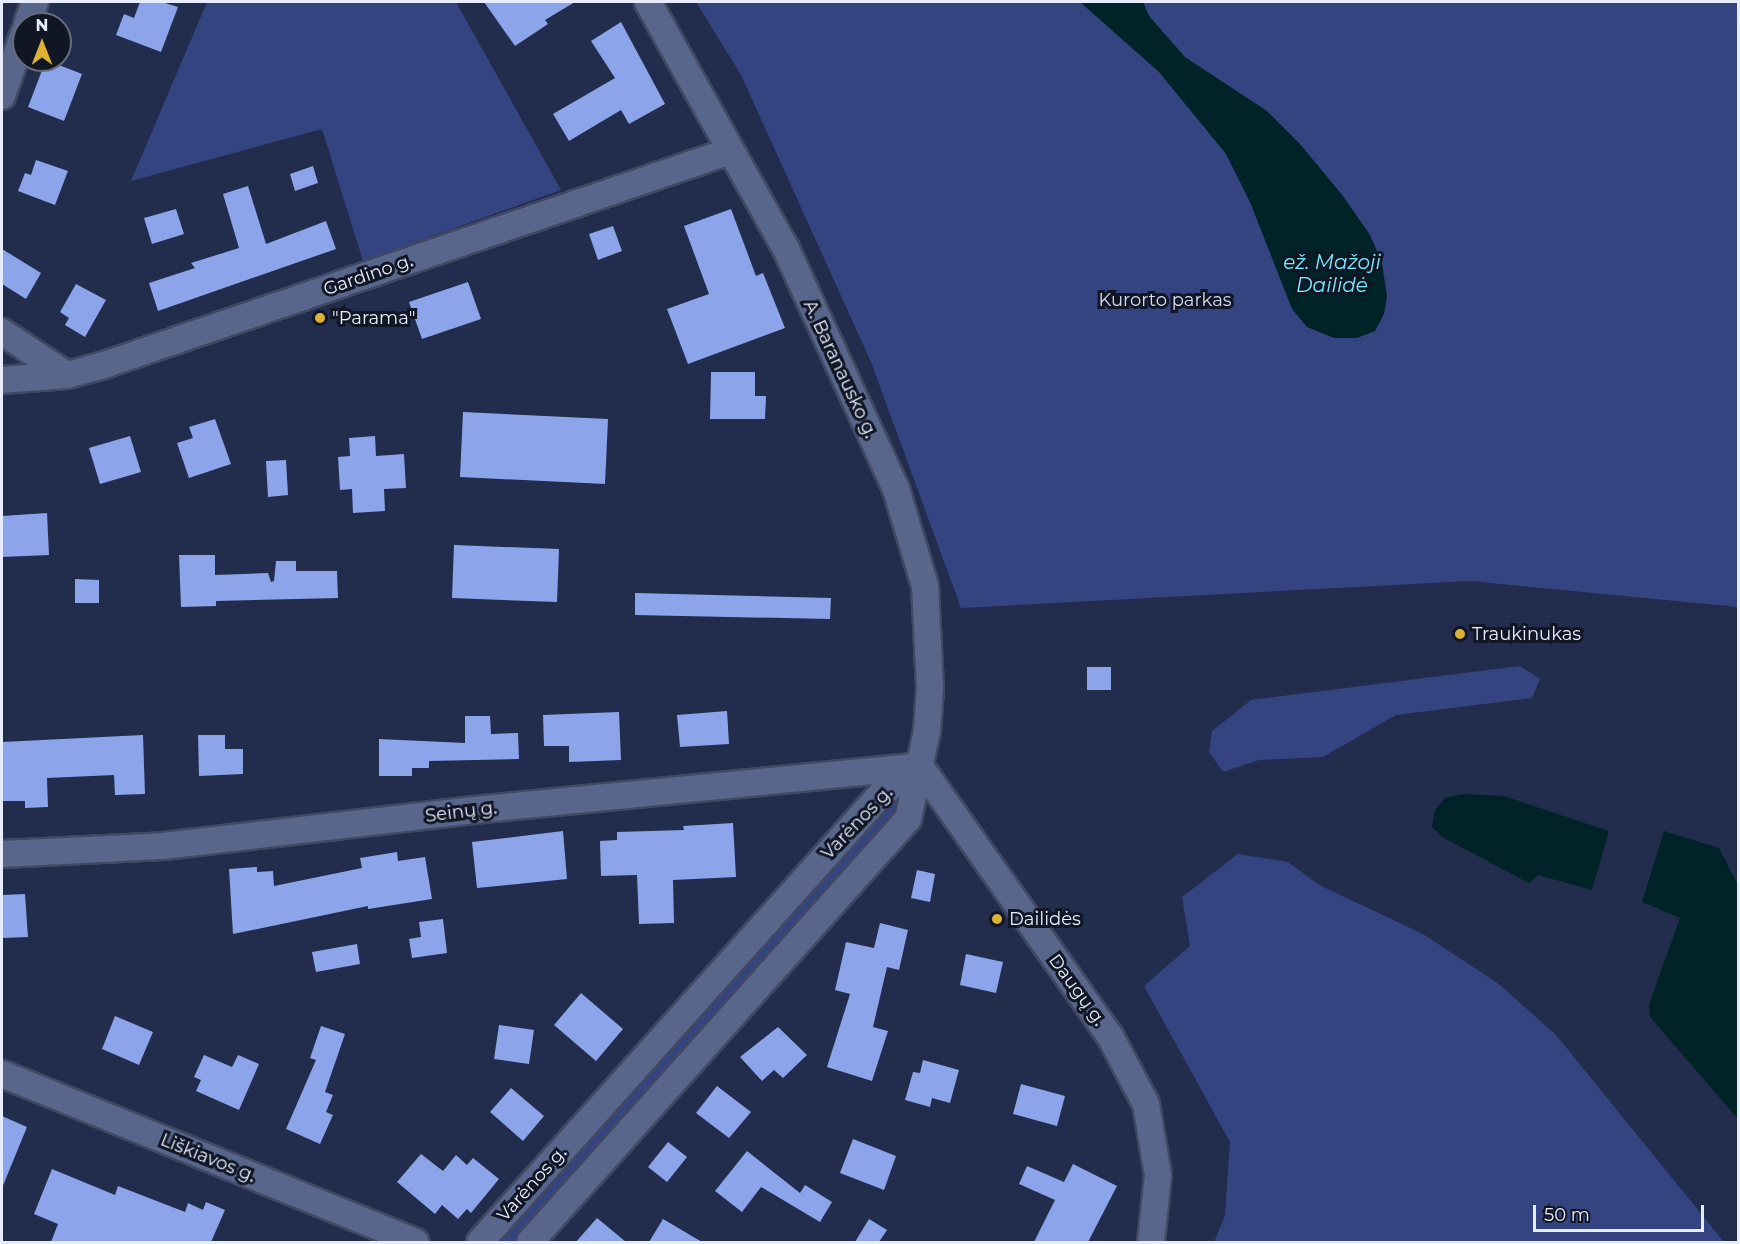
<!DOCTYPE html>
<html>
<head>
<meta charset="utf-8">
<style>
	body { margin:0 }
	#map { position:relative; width:1740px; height:1244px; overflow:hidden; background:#222c4d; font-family:Montserrat,sans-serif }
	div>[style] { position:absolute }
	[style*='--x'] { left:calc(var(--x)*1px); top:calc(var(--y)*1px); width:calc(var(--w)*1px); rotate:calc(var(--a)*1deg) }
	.green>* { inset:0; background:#334480 }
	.water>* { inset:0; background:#002328 }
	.building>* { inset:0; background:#8ca4ea }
	.roads { filter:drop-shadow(2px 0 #414863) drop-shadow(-2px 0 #414863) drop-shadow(0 2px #414863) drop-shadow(0 -2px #414863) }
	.minor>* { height:26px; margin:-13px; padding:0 13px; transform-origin:13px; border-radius:13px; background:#59668b }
	.dots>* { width:16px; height:16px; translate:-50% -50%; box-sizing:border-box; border:3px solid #111624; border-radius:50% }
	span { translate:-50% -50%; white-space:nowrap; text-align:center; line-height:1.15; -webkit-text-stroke:6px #111624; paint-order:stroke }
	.street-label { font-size:18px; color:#e7edfe }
	.park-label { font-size:18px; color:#d4dbee }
	.poi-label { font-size:18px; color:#e7edfe }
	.left { translate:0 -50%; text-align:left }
	.water-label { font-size:20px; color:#75eafd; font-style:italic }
	.frame { position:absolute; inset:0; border:3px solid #e7edfe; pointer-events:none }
	.north { position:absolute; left:12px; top:12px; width:60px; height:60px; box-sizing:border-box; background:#111624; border:2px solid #676c7b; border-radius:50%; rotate:0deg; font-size:16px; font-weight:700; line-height:24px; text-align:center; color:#e7edfe }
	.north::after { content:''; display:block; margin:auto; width:21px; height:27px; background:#dcb233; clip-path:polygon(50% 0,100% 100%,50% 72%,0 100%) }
	.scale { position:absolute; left:1533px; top:1205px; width:171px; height:27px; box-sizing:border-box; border:3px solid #e7edfe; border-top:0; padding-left:8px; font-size:18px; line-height:21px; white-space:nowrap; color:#e7edfe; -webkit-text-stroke:4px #111624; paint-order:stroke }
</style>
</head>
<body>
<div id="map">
	<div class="green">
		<i style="clip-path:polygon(207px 2px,456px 2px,561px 190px,363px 261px,322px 129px,131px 181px)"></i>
		<i style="clip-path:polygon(696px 2px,1738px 2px,1738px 607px,1470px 581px,961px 608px,871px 362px,741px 75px)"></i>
		<i style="clip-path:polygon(1520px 666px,1540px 679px,1532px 698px,1396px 715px,1323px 757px,1259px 760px,1223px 772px,1209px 752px,1212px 731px,1251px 700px)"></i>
		<i style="clip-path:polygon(892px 799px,900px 802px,899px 812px,515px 1242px,503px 1242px,500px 1238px)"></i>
		<i style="clip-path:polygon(1238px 854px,1288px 862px,1319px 885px,1423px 934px,1499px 984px,1556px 1035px,1724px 1242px,1214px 1242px,1225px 1215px,1230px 1142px,1144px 986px,1190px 946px,1182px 897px)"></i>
	</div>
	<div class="water">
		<i style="clip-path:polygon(1080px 2px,1143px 2px,1149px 16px,1185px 57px,1267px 111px,1300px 144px,1343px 196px,1370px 235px,1382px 263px,1387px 296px,1384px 314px,1375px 331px,1357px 338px,1334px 338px,1307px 327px,1292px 309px,1250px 202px,1226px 154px,1159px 72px)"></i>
		<i style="clip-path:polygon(1464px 794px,1504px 796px,1609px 831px,1592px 890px,1538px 875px,1529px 883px,1442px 837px,1432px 827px,1435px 810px,1445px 798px)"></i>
		<i style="clip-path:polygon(1664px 831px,1719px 848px,1738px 885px,1738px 1119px,1650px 1017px,1649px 1004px,1680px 918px,1642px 902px)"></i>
	</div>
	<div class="building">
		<i style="clip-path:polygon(140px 2px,162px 2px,178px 7px,161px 52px,116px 35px,124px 14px,134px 18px)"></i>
		<i style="clip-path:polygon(484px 2px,575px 2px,545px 20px,548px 24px,515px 46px)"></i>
		<i style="clip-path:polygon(621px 22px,665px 104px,629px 124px,621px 110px,569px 141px,553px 114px,615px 78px,591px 41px)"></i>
		<i style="clip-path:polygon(46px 60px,82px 74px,64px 121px,28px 107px)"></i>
		<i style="clip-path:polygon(36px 160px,68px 171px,55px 205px,18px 191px,25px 173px,31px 175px)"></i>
		<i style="clip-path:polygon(313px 166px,318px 183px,295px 191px,290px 174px)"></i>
		<i style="clip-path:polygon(248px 186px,266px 244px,326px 221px,336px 249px,158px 311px,149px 283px,195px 268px,191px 263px,239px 248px,223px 194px)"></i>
		<i style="clip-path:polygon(176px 209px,184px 234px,152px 244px,144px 218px)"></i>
		<i style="clip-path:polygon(731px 209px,756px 276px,763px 273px,785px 328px,688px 364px,667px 309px,709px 294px,684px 226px)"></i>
		<i style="clip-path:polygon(613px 226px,622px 251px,598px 260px,589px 234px)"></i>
		<i style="clip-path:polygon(2px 249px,41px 273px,26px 299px,2px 284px)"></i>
		<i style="clip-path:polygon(468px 282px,481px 319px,422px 339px,409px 302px)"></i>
		<i style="clip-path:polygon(76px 284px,106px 300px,85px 337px,65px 325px,69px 318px,60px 312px)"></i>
		<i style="clip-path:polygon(711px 372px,755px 372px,755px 396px,766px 396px,765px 419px,710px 419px)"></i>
		<i style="clip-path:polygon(463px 412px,608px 419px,605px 484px,460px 477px)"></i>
		<i style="clip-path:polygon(215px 419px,231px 464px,189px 478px,177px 443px,193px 438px,189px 427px)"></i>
		<i style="clip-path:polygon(130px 436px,141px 472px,100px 484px,89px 448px)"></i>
		<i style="clip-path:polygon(375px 436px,376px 456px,404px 454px,406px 488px,384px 489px,385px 511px,353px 513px,352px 489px,340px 490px,338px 457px,350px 456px,349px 438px)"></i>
		<i style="clip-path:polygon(286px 460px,288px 495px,268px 497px,266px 461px)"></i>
		<i style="clip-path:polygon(47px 513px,49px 555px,2px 557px,2px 516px)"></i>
		<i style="clip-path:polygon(454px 545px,559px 549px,557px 602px,452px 598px)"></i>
		<i style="clip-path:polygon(179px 555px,215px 555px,215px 575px,268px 573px,271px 582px,274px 581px,276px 561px,296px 561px,296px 571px,337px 571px,338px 598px,216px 601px,216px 606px,181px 607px)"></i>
		<i style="clip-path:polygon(75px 579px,99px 580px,99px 603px,75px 603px)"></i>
		<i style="clip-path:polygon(635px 593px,831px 598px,830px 619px,635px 615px)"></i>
		<i style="clip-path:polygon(1087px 667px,1111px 667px,1111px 690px,1087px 690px)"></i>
		<i style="clip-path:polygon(727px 711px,729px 744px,680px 747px,677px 715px)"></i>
		<i style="clip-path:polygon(619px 712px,621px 760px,569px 762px,569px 746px,544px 746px,543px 715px)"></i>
		<i style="clip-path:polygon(465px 716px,490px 716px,491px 734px,518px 733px,519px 759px,429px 761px,429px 768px,412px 768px,412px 776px,379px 776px,379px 739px,465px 743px)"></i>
		<i style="clip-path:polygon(143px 735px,145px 794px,115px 795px,114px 775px,47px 778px,48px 807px,25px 808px,25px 801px,2px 801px,2px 742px)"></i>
		<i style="clip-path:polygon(198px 735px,225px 735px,225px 749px,243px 749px,243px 774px,199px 776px)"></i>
		<i style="clip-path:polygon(733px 823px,736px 877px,673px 880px,674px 923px,639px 924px,637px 875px,601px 876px,600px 841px,617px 840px,617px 832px,684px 830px,683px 826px)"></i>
		<i style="clip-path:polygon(563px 831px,567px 879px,477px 888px,472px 842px)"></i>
		<i style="clip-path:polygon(397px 852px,398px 861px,425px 857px,432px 899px,368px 909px,368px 906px,233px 934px,229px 869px,257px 867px,257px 872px,273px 871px,274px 886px,362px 868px,360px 858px)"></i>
		<i style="clip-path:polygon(917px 870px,935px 874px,930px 902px,911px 898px)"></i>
		<i style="clip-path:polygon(25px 894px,28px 937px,2px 938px,2px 895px)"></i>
		<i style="clip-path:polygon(443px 919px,447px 953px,412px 958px,409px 939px,421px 937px,419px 922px)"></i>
		<i style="clip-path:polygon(880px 923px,908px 930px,899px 970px,887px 967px,873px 1027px,888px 1031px,872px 1081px,827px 1067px,850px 994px,835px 990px,846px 942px,874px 948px)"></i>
		<i style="clip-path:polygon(357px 944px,360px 964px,316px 972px,312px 952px)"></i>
		<i style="clip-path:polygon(966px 954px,1003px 962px,996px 993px,960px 985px)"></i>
		<i style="clip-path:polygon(581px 993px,623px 1029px,596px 1061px,554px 1025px)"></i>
		<i style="clip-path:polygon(115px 1016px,153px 1032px,139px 1065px,102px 1049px)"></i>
		<i style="clip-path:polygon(499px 1025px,534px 1030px,529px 1064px,494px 1059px)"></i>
		<i style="clip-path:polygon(321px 1026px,345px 1034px,325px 1092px,333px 1095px,326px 1112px,333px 1115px,320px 1144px,286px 1129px,316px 1060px,310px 1058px)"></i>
		<i style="clip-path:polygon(778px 1027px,807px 1055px,783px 1078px,774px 1070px,762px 1081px,740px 1057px)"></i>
		<i style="clip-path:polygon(204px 1055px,232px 1067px,238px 1055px,259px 1064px,239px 1110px,196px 1091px,201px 1080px,194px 1077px)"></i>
		<i style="clip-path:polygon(923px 1060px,959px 1070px,950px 1103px,932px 1098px,930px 1107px,905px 1100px,913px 1072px,920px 1073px)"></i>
		<i style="clip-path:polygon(1021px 1084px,1065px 1096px,1057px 1126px,1013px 1114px)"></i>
		<i style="clip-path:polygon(717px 1086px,751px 1112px,729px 1138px,696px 1113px)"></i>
		<i style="clip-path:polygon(511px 1088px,544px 1116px,523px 1141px,490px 1112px)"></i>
		<i style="clip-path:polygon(2px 1116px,27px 1127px,2px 1188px)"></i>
		<i style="clip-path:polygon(853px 1139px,896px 1156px,884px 1190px,840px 1173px)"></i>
		<i style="clip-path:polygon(668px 1142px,687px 1157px,667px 1182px,648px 1167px)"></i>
		<i style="clip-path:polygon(747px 1151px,800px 1193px,805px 1185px,832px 1202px,820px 1222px,761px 1187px,742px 1212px,715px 1191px)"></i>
		<i style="clip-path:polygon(421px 1154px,443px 1171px,456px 1155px,467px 1165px,473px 1158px,499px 1179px,471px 1213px,467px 1209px,458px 1219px,442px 1205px,435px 1214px,397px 1182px)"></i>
		<i style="clip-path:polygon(1073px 1164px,1117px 1186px,1088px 1242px,1034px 1242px,1055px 1200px,1019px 1184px,1027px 1166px,1064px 1182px)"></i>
		<i style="clip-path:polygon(52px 1169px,115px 1195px,118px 1186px,185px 1212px,188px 1203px,203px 1210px,206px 1202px,225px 1210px,211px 1242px,51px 1242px,58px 1224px,34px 1214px)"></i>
		<i style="clip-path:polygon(597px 1218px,626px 1242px,576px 1242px)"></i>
		<i style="clip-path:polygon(663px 1219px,702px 1242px,649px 1242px)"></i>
		<i style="clip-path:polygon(869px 1219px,887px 1230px,879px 1242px,855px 1242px)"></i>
	</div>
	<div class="roads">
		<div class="minor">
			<i style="--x:27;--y:24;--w:23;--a:-70"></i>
			<i style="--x:2;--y:96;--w:67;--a:-70.8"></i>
			<i style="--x:2;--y:332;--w:78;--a:33.5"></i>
			<i style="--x:2;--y:380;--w:65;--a:-4.4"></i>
			<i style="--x:67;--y:375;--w:38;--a:-15"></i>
			<i style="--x:104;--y:365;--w:662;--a:-18.87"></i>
			<i style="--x:920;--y:766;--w:330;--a:54.9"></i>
			<i style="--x:1110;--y:1036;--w:77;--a:62.1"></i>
			<i style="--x:1146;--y:1104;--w:72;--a:80.4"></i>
			<i style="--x:1158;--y:1175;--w:67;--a:96"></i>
			<i style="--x:2;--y:854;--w:161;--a:-2.8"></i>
			<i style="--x:163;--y:846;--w:313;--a:-6.6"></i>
			<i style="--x:474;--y:810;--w:448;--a:-5.6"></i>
			<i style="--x:2;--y:1074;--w:446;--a:22.1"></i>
			<i style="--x:480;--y:1242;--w:603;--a:-48.16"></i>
			<i style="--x:882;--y:793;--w:44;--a:-34.8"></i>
			<i style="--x:530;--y:1242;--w:567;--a:-48.22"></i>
			<i style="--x:908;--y:819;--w:90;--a:-77.8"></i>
			<i style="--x:927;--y:731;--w:43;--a:-86"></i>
			<i style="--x:930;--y:688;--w:102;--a:-92.8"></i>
			<i style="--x:925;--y:586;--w:101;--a:-106.6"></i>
			<i style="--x:896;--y:489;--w:264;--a:-114.6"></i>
			<i style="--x:786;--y:249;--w:283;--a:-119.2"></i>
		</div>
	</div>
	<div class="dots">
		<i style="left:320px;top:318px;background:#dcb233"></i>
		<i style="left:1460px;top:634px;background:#dcb233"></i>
		<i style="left:997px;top:919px;background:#dcb233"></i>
	</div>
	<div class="street-label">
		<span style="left:368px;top:275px;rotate:-19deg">Gardino g.</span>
		<span style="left:840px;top:369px;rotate:65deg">A. Baranausko g.</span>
		<span style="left:461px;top:812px;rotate:-7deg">Seinų g.</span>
		<span style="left:857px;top:823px;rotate:-46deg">Varėnos g.</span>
		<span style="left:1077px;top:990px;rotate:54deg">Daugų g.</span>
		<span style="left:208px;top:1158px;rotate:22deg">Liškiavos g.</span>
		<span style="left:532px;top:1184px;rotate:-48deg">Varėnos g.</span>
	</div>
	<div class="park-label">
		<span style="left:1165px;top:300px">Kurorto parkas</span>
	</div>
	<div class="poi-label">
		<span class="left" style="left:332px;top:318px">"Parama"</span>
		<span class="left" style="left:1472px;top:634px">Traukinukas</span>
		<span class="left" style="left:1009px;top:919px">Dailidės</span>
	</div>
	<div class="water-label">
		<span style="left:1332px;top:274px">ež. Mažoji<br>Dailidė</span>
	</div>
	<div class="frame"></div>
	<div class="north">N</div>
	<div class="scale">50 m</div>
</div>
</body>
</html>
